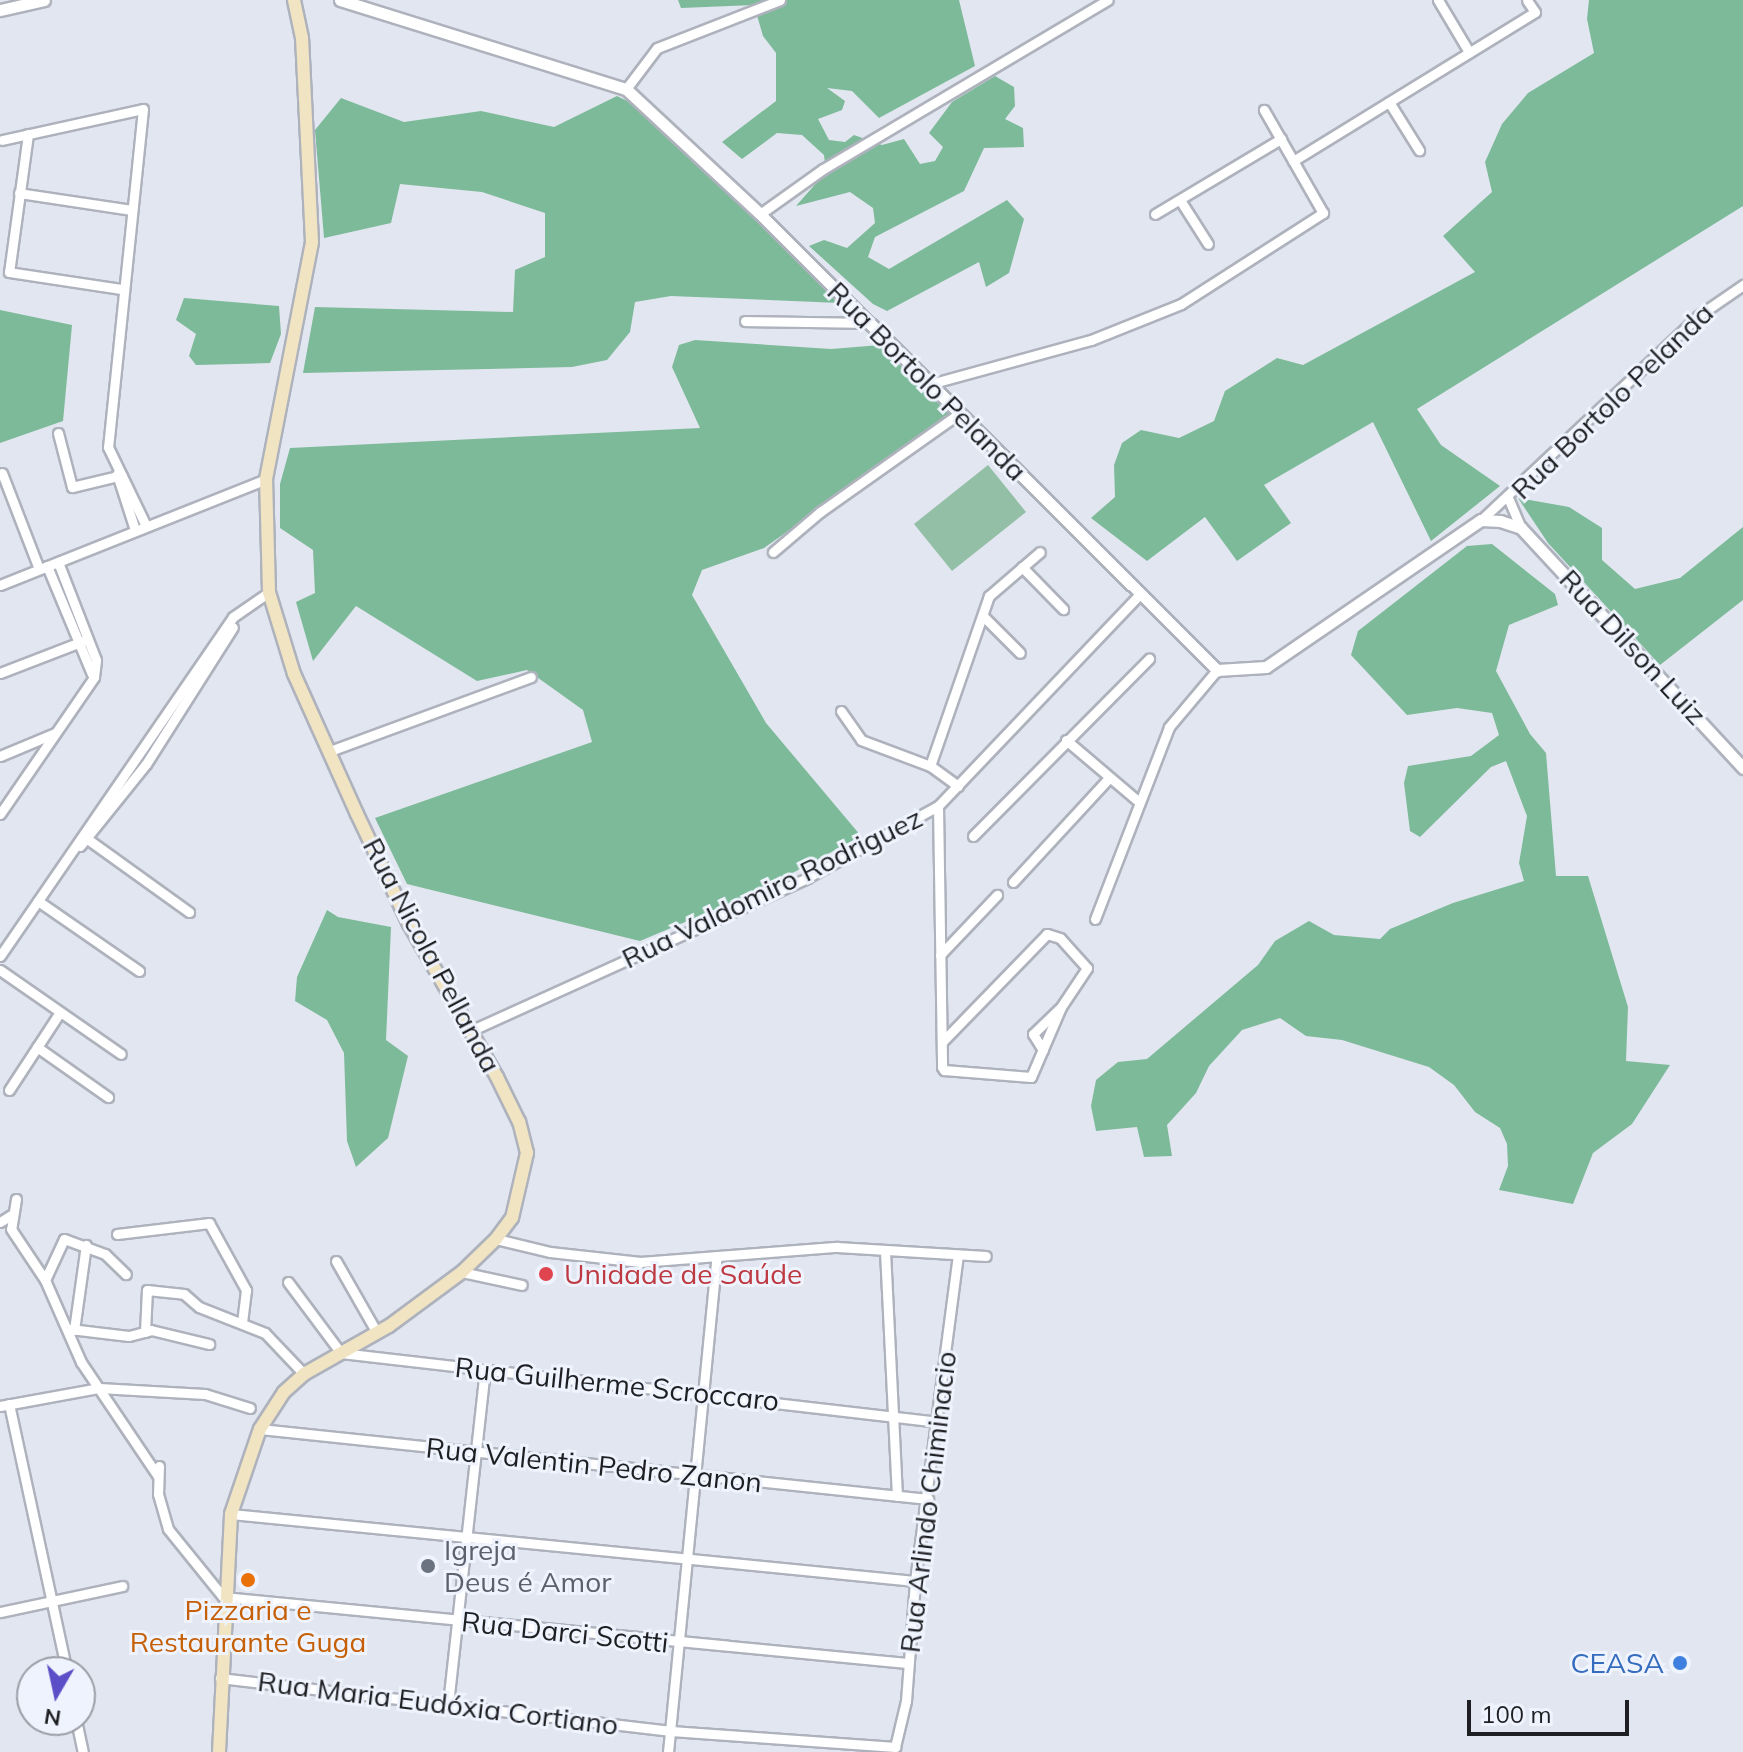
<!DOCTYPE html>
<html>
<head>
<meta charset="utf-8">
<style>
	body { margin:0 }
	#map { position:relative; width:1743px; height:1752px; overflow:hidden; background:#e2e6f0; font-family:Mulish,sans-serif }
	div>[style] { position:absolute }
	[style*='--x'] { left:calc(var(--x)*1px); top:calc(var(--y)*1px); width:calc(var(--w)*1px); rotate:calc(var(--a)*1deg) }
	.green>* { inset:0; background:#93bfa6 }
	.forest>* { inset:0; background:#7dba99 }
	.roads { filter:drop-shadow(2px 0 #aeb2bc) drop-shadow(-2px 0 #aeb2bc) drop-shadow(0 2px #aeb2bc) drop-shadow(0 -2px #aeb2bc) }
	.minor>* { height:9px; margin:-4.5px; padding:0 4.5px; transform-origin:4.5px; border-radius:4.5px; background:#fff }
	.tertiary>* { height:11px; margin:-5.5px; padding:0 5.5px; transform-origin:5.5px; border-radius:5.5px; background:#fff }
	.secondary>* { height:12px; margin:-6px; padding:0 6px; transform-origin:6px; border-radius:6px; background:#f1e4c3 }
	.dots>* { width:22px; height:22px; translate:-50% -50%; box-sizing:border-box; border:4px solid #eff3fd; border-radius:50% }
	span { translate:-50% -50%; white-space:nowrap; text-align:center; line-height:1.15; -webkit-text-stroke:6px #eff3fd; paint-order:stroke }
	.street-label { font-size:28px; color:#1e1f23 }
	.health-label { font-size:28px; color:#be3a42 }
	.left { translate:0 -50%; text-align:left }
	.worship-label { font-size:28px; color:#5b616d }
	.food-label { font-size:28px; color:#c56008 }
	.shop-label { font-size:28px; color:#366cbe }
	.right { translate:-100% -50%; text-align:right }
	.north { position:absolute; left:16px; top:1656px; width:80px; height:80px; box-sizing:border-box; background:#eff3fd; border:2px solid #9b9ea6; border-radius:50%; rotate:189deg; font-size:22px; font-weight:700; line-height:32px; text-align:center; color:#1e1f23 }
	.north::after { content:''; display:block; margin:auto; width:28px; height:36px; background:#5a4fc7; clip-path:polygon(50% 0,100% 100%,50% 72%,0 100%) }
	.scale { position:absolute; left:1467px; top:1700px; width:162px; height:36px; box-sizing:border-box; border:4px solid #1e1f23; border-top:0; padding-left:10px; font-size:24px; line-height:28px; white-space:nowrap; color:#1e1f23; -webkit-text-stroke:6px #eff3fd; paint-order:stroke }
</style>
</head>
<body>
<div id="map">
	<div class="green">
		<i style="clip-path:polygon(988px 465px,1026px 512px,952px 571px,914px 524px)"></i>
	</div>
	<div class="forest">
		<i style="clip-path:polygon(678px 0,959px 0,975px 66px,879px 118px,852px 91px,827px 88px,845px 101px,842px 110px,818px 119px,829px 140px,845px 142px,854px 135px,882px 145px,904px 139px,920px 164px,935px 161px,943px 147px,929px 133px,952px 102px,995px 76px,1014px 87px,1015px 106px,1005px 119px,1023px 128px,1024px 147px,984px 148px,964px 191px,875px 237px,868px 257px,889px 269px,1007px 200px,1024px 219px,1009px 273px,986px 287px,979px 262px,887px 311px,873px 304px,809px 246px,824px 240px,847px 248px,875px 223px,873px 208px,850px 192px,796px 206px,826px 172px,824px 155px,802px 135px,777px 133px,742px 159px,722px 142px,776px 101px,776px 53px,763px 36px,754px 5px,681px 8px)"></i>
		<i style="clip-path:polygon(1589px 0,1743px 0,1743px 206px,1417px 409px,1441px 445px,1500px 486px,1431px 541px,1373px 422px,1264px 485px,1291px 523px,1237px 561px,1205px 517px,1147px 561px,1091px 518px,1115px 497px,1114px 465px,1122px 443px,1141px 430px,1179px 438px,1214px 421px,1225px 391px,1277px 358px,1303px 365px,1475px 272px,1443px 236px,1492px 192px,1485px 162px,1502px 124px,1528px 93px,1594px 53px,1587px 19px)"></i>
		<i style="clip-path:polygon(617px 96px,646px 110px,840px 303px,671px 296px,635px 302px,630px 332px,607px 360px,572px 367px,303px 373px,315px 307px,513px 312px,515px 270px,545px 257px,545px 213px,482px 192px,400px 184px,391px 223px,324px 238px,315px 130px,341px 98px,404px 122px,481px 111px,554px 127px)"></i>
		<i style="clip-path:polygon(184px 298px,279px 306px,281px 334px,270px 363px,196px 365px,189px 356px,196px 334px,176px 320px)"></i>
		<i style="clip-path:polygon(0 310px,72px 325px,63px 421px,0 443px)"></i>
		<i style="clip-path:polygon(695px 340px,831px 349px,881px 345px,954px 413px,764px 548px,702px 570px,692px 595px,766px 723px,861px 836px,761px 890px,640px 941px,407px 884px,375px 818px,592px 742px,583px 710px,527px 670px,477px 681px,356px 606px,313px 661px,296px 602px,315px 593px,313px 550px,280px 528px,280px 484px,290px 448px,700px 428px,672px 367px,679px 345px)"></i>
		<i style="clip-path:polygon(1518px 498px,1569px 507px,1602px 528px,1602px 560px,1635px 589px,1680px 578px,1743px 527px,1743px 600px,1660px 665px,1548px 543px)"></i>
		<i style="clip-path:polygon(1492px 544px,1555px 594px,1558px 605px,1509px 625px,1496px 671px,1530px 734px,1546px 753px,1556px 876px,1588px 876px,1628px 1007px,1626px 1061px,1670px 1065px,1632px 1124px,1593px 1153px,1573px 1204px,1499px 1190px,1508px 1166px,1507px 1144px,1500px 1128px,1475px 1112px,1454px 1085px,1429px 1067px,1342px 1040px,1306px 1036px,1280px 1018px,1242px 1030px,1209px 1066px,1196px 1093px,1167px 1125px,1172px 1156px,1144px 1157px,1137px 1127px,1096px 1131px,1091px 1106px,1096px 1080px,1118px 1062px,1147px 1059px,1258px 965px,1275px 941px,1309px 921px,1334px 935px,1380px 939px,1390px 929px,1453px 903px,1524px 881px,1519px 863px,1527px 816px,1506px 761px,1491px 767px,1420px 837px,1410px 831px,1404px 783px,1408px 766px,1471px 756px,1499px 735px,1492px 713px,1457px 708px,1407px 715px,1351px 655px,1358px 631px,1467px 546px)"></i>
		<i style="clip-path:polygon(327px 910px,338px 917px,391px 927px,386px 1040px,408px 1056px,388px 1138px,356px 1167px,347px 1141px,344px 1053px,327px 1020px,295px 1001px,297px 977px)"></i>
	</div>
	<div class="roads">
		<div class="minor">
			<i style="--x:1438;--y:0;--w:61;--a:59.2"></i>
			<i style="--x:626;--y:89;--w:51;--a:-52.9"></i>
			<i style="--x:657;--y:48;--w:132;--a:-21.3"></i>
			<i style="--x:1389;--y:102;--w:57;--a:58"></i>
			<i style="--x:28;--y:134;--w:139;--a:97.8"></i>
			<i style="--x:9;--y:272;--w:114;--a:8.6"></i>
			<i style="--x:2;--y:140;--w:144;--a:-12.4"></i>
			<i style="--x:143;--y:109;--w:340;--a:95.9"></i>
			<i style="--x:108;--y:447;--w:88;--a:64.3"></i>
			<i style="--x:1293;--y:161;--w:284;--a:-31.6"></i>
			<i style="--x:1535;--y:12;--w:14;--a:-124"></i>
			<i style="--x:19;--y:193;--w:113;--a:8.6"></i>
			<i style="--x:1180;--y:200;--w:52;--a:57.5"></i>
			<i style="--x:760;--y:214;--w:77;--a:-35.5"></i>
			<i style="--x:823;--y:169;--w:331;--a:-30.7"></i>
			<i style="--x:1155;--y:214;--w:147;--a:-30.8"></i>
			<i style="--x:745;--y:321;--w:124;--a:0.9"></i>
			<i style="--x:930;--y:384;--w:167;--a:-15.3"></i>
			<i style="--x:1091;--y:340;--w:97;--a:-21.8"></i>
			<i style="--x:1181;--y:304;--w:169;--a:-32.7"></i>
			<i style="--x:1323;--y:213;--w:119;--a:-119.8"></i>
			<i style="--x:58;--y:433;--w:56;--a:75.5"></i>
			<i style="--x:72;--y:487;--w:51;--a:-13.5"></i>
			<i style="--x:2;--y:473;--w:103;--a:68.9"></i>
			<i style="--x:117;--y:474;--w:59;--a:72.2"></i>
			<i style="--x:1509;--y:500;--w:30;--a:67"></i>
			<i style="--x:1481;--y:520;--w:298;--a:-43.2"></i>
			<i style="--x:1698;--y:316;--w:55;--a:-34.6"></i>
			<i style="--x:773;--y:552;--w:62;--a:-40.4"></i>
			<i style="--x:820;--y:512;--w:171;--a:-35.3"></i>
			<i style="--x:47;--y:566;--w:117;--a:67.4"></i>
			<i style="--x:1022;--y:567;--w:59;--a:45.7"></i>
			<i style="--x:0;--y:585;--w:286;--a:-21.7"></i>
			<i style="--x:983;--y:616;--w:52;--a:45"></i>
			<i style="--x:0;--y:673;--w:89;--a:-21.1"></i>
			<i style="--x:841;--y:711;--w:35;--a:55"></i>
			<i style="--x:861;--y:740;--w:74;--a:20.6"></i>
			<i style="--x:1066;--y:740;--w:96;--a:40.3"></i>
			<i style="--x:330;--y:751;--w:214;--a:-20.2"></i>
			<i style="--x:0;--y:756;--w:60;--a:-22.7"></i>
			<i style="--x:958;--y:786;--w:34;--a:-144"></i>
			<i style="--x:930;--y:766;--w:180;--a:-70.9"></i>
			<i style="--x:989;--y:596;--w:67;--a:-40.8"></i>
			<i style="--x:938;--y:806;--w:261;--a:89.1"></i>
			<i style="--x:942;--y:1067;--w:4;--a:56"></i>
			<i style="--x:944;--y:1070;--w:87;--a:4.6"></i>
			<i style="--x:1031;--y:1077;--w:76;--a:-66.8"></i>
			<i style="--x:1061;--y:1007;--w:47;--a:-56.3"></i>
			<i style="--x:1087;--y:968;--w:40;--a:-132"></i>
			<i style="--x:1060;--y:938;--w:14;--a:-163"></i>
			<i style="--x:1047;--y:934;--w:149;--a:134.2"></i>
			<i style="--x:0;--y:814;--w:166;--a:-55.5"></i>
			<i style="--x:94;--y:677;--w:17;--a:-83"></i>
			<i style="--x:96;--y:660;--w:105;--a:-111.2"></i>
			<i style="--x:973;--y:836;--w:250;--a:-45.2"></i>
			<i style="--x:86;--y:838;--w:127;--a:35.7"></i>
			<i style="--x:80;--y:846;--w:105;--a:-51.2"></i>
			<i style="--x:146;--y:764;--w:162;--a:-57.6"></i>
			<i style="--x:1013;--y:882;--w:142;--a:-47.3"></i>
			<i style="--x:38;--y:901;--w:123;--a:34.7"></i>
			<i style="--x:1095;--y:919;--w:206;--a:-68.9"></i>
			<i style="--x:1169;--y:727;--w:75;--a:-49.9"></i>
			<i style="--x:940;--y:955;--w:83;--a:-46.5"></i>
			<i style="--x:0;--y:956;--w:411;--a:-55.5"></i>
			<i style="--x:233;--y:617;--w:44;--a:-34.8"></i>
			<i style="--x:0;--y:970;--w:147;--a:34.8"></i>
			<i style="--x:470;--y:1031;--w:370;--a:-24.4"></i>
			<i style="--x:807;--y:878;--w:149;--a:-28.8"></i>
			<i style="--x:938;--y:806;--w:293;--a:-46.4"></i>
			<i style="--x:37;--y:1047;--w:87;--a:35.2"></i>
			<i style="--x:1043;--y:1050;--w:19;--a:-122"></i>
			<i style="--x:1033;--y:1034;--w:36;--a:-44"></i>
			<i style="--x:9;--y:1090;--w:93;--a:-56.8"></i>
			<i style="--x:16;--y:1199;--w:30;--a:99"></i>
			<i style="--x:11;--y:1229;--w:61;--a:56.3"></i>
			<i style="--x:45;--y:1280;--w:90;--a:66.3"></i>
			<i style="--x:81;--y:1362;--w:138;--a:56"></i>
			<i style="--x:0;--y:1222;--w:13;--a:-32"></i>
			<i style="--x:117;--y:1234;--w:93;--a:-6.8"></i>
			<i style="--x:209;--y:1223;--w:77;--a:61.1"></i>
			<i style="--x:246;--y:1290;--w:31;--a:97"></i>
			<i style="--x:496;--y:1239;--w:56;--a:13.5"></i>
			<i style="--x:550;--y:1252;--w:91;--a:6.3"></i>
			<i style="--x:640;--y:1262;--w:198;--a:-4.4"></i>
			<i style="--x:837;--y:1247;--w:149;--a:3.5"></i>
			<i style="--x:885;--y:1251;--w:245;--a:87.2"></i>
			<i style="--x:336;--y:1261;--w:83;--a:60.3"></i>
			<i style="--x:462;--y:1272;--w:61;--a:12.2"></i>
			<i style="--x:45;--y:1280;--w:45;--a:-65.1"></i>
			<i style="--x:64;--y:1239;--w:44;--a:20.1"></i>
			<i style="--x:105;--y:1254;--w:29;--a:44"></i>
			<i style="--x:288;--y:1282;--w:89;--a:53.3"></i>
			<i style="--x:341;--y:1353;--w:602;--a:6.58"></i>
			<i style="--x:70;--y:1329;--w:59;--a:6.8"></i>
			<i style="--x:129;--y:1336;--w:23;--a:-15"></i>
			<i style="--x:151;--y:1330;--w:60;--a:13.6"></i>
			<i style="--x:74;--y:1330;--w:86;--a:-82"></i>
			<i style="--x:145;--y:1332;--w:42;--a:-87.3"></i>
			<i style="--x:147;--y:1290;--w:37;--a:6"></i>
			<i style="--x:184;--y:1294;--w:20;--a:41"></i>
			<i style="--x:199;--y:1307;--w:71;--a:21.5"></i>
			<i style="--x:265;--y:1333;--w:57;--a:46.4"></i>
			<i style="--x:9;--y:1404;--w:274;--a:77.8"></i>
			<i style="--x:0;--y:1406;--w:101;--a:-10.3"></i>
			<i style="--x:99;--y:1388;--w:106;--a:3.2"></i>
			<i style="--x:205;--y:1394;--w:47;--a:17.3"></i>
			<i style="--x:260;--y:1429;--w:672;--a:5.98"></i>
			<i style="--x:159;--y:1466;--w:28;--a:92"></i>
			<i style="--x:158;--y:1494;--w:36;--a:74"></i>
			<i style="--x:168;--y:1529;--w:87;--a:51"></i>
			<i style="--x:223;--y:1597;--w:687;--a:5.51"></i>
			<i style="--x:231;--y:1514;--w:687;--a:5.59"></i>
			<i style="--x:0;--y:1612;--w:125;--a:-12"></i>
			<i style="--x:220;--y:1678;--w:454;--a:6.7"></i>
			<i style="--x:671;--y:1731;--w:225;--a:4.1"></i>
			<i style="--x:895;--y:1747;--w:47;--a:-76.6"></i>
			<i style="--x:906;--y:1701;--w:120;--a:-85.7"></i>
			<i style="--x:915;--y:1581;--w:329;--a:-82.5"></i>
			<i style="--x:448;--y:1704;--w:335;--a:-83.7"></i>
			<i style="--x:76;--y:1720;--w:33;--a:78"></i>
			<i style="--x:668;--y:1752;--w:498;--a:-84.4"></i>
		</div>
		<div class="tertiary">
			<i style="--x:340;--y:0;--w:300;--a:17.3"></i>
			<i style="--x:626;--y:89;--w:183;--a:43"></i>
			<i style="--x:760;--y:214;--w:646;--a:44.94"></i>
			<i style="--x:1217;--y:670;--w:49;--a:-3.5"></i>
			<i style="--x:1266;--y:667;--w:260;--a:-34.4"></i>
			<i style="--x:1481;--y:520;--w:19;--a:3"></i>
			<i style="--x:1500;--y:521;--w:22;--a:18"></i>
			<i style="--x:1521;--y:528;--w:327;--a:47.2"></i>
			<i style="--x:0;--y:10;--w:45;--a:-12.8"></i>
		</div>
		<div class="secondary">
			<i style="--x:219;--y:1752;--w:238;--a:-87.1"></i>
			<i style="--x:231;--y:1514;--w:90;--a:-71.2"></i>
			<i style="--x:260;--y:1429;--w:44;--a:-57"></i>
			<i style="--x:284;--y:1392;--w:27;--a:-42"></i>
			<i style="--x:304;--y:1374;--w:98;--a:-29.5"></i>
			<i style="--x:389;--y:1326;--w:91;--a:-36.5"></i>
			<i style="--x:462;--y:1272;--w:47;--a:-44.1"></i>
			<i style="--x:496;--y:1239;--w:26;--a:-53"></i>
			<i style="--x:512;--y:1218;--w:67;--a:-77"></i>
			<i style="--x:527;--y:1153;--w:32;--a:-104"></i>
			<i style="--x:519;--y:1122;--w:50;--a:-116.1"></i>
			<i style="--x:497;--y:1077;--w:177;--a:-119.9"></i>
			<i style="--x:409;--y:924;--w:122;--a:-115.3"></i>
			<i style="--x:357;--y:814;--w:154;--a:-114.2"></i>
			<i style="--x:294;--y:674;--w:86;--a:-107"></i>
			<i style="--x:269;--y:592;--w:113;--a:-91.5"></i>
			<i style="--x:266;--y:479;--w:241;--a:-79"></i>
			<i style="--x:312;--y:242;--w:204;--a:-92.8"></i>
			<i style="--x:302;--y:38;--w:39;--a:-102"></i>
		</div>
	</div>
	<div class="dots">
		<i style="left:546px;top:1274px;background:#e0444e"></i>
		<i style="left:428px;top:1566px;background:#6b7280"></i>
		<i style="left:248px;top:1580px;background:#e8710a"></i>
		<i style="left:1680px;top:1663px;background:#3f7fe0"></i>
	</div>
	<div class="street-label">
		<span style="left:927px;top:381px;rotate:45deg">Rua Bortolo Pelanda</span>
		<span style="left:1612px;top:401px;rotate:-44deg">Rua Bortolo Pelanda</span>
		<span style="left:1633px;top:647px;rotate:47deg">Rua Dilson Luiz</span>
		<span style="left:772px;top:888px;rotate:-26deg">Rua Valdomiro Rodriguez</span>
		<span style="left:432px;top:955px;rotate:62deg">Rua Nicola Pellanda</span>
		<span style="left:617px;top:1384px;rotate:6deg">Rua Guilherme Scroccaro</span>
		<span style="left:594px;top:1465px;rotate:6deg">Rua Valentin Pedro Zanon</span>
		<span style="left:928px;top:1502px;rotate:-83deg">Rua Arlindo Chiminacio</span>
		<span style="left:565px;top:1632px;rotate:6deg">Rua Darci Scotti</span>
		<span style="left:438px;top:1703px;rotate:7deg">Rua Maria Eudóxia Cortiano</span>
	</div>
	<div class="health-label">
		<span class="left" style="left:564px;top:1274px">Unidade de Saúde</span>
	</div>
	<div class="worship-label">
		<span class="left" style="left:444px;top:1566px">Igreja<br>Deus é Amor</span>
	</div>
	<div class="food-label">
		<span style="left:248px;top:1626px">Pizzaria e<br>Restaurante Guga</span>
	</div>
	<div class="shop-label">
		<span class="right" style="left:1664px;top:1663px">CEASA</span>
	</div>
	<div class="north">N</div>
	<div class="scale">100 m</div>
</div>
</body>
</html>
